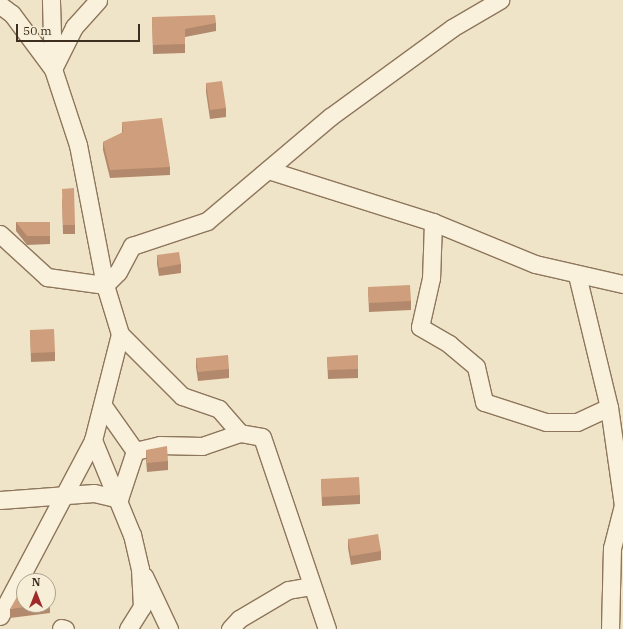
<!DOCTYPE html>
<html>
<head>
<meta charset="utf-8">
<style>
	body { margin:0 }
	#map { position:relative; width:623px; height:629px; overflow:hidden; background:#f0e4c8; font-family:"IBM Plex Serif",serif }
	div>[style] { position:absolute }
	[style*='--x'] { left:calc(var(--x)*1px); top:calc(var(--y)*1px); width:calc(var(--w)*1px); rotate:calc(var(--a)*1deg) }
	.roads { filter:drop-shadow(1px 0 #8d765c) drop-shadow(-1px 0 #8d765c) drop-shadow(0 1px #8d765c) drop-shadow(0 -1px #8d765c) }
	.minor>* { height:17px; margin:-8.5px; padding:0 8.5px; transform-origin:8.5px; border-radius:8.5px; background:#faf1dc }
	.wall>* { inset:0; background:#b2896c }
	.building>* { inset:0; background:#cf9f7d }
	span { translate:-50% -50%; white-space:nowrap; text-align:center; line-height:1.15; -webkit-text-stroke:3.5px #f7eed8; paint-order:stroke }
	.north { position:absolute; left:16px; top:573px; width:40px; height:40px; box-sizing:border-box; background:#f7eed8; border:1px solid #ada18e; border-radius:50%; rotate:0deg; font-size:11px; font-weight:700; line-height:16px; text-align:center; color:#3d2e20 }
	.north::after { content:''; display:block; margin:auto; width:14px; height:18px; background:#9e2a2b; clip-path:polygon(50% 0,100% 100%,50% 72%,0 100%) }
	.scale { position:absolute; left:16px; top:24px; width:124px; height:18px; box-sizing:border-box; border:2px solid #3d2e20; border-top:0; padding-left:5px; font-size:12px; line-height:14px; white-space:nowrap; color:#3d2e20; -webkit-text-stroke:3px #f7eed8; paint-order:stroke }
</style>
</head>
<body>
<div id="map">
	<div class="roads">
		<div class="minor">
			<i style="--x:0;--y:5;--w:15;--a:37"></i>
			<i style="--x:12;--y:14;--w:69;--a:53.3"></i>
			<i style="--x:53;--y:69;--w:47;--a:-63.4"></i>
			<i style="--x:74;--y:27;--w:36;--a:-48"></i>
			<i style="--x:268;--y:170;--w:173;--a:17.5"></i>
			<i style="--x:433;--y:222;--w:110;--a:22.4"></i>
			<i style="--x:535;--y:264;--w:90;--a:12.8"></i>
			<i style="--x:433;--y:222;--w:56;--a:92"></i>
			<i style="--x:431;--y:278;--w:50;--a:102.7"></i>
			<i style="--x:420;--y:327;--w:34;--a:30"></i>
			<i style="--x:449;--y:344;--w:35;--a:40"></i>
			<i style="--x:476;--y:367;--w:36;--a:77"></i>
			<i style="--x:484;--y:402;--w:65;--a:17.9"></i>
			<i style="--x:546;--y:422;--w:31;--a:0"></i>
			<i style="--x:577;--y:422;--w:35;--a:-25"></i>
			<i style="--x:0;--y:234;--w:64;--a:42.5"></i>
			<i style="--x:47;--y:277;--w:59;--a:7.9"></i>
			<i style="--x:105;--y:285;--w:143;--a:-100.9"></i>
			<i style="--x:78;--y:145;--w:80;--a:-108.2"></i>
			<i style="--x:53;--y:69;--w:69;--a:-91.7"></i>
			<i style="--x:577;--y:275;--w:136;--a:76.4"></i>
			<i style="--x:609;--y:407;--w:99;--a:81.9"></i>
			<i style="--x:623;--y:505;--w:44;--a:104.3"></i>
			<i style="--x:612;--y:548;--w:81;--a:91.4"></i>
			<i style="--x:120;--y:334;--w:88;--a:45"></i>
			<i style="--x:182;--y:396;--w:39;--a:19"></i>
			<i style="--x:219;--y:409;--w:32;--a:49"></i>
			<i style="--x:240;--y:433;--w:22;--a:10"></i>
			<i style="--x:262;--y:437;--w:203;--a:71.3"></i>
			<i style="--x:135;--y:451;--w:26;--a:-13"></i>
			<i style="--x:160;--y:445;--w:42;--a:1.4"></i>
			<i style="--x:202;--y:446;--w:40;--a:-18.9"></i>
			<i style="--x:0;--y:500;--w:94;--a:-4.3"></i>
			<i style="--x:94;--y:493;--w:26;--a:13"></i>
			<i style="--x:119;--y:499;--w:51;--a:-71.6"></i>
			<i style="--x:135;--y:451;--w:54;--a:-125.2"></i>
			<i style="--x:144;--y:576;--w:59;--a:64.7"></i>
			<i style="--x:0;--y:616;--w:199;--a:-62.1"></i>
			<i style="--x:61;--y:628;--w:4;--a:14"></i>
			<i style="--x:128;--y:629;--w:26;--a:-58"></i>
			<i style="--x:142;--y:607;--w:38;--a:-93"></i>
			<i style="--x:140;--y:569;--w:35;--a:-103"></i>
			<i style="--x:132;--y:535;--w:103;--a:-112.3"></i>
			<i style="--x:93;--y:440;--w:109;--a:-75.7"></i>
			<i style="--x:120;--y:334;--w:51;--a:-107"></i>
			<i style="--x:105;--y:285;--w:18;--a:-45"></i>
			<i style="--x:118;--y:272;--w:30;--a:-62"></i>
			<i style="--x:132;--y:246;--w:79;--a:-18.4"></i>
			<i style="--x:207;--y:221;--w:161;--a:-40.2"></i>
			<i style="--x:330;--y:117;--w:151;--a:-36.1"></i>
			<i style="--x:452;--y:28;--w:56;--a:-30.3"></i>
			<i style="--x:230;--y:629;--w:13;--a:-48"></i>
			<i style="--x:239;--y:619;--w:57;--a:-30.6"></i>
			<i style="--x:288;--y:590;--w:23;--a:-10"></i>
		</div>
	</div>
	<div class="wall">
		<i style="clip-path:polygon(152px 17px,216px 23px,216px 31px,185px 37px,185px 53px,153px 54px)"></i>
		<i style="clip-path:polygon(206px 83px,226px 108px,226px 117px,210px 119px,206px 92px)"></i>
		<i style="clip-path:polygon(122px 122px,170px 167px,170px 175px,110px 178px,103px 150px,103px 142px,122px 133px)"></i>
		<i style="clip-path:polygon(62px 198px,75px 225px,75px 234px,63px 234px)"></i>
		<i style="clip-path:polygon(16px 222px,50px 222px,50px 244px,27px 245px,16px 231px)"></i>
		<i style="clip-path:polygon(157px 255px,181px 264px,181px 273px,159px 276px,157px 264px)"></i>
		<i style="clip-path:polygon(368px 287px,411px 301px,411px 310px,369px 312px)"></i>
		<i style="clip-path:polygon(30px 330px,55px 352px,55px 361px,31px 362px)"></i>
		<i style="clip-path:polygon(327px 357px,358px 369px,358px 378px,328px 379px)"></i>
		<i style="clip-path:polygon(196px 358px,229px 369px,229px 378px,198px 381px,196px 367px)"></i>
		<i style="clip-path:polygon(146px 450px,168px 461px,168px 470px,147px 472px,146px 459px)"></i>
		<i style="clip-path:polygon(321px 479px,360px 495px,360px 504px,322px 506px)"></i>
		<i style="clip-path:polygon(348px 539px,381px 551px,381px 560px,351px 565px,348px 548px)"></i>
		<i style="clip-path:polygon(48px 591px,50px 604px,50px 613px,10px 618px,10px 609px,24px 605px,48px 605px)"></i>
	</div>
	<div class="building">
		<i style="clip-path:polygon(215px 15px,216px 23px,185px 29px,185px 44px,153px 45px,152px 17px)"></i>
		<i style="clip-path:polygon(222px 81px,226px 108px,210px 110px,206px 83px)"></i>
		<i style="clip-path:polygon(162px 118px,170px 167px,110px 170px,103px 142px,123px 132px,122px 122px)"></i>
		<i style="clip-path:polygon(74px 188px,75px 225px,63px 225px,62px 189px)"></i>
		<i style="clip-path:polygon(16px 222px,50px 222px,50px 236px,27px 236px)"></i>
		<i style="clip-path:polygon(179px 252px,181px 264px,159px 268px,157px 255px)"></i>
		<i style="clip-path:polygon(410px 285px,411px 301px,369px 303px,368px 287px)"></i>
		<i style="clip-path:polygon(54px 329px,55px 352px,31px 353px,30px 330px)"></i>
		<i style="clip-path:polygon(228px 355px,229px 369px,198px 372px,196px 358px)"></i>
		<i style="clip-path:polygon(358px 355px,358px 369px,328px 370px,327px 357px)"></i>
		<i style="clip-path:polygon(167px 446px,168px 461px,147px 463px,146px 450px)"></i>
		<i style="clip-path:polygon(359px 477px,360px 495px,322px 497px,321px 479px)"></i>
		<i style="clip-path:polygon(378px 534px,381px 551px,351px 556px,348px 539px)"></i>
		<i style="clip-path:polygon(48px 591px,50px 604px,48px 604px)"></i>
		<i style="clip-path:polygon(24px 594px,24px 605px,40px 605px,10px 609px,18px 595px)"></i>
	</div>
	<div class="north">N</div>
	<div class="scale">50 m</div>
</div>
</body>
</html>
